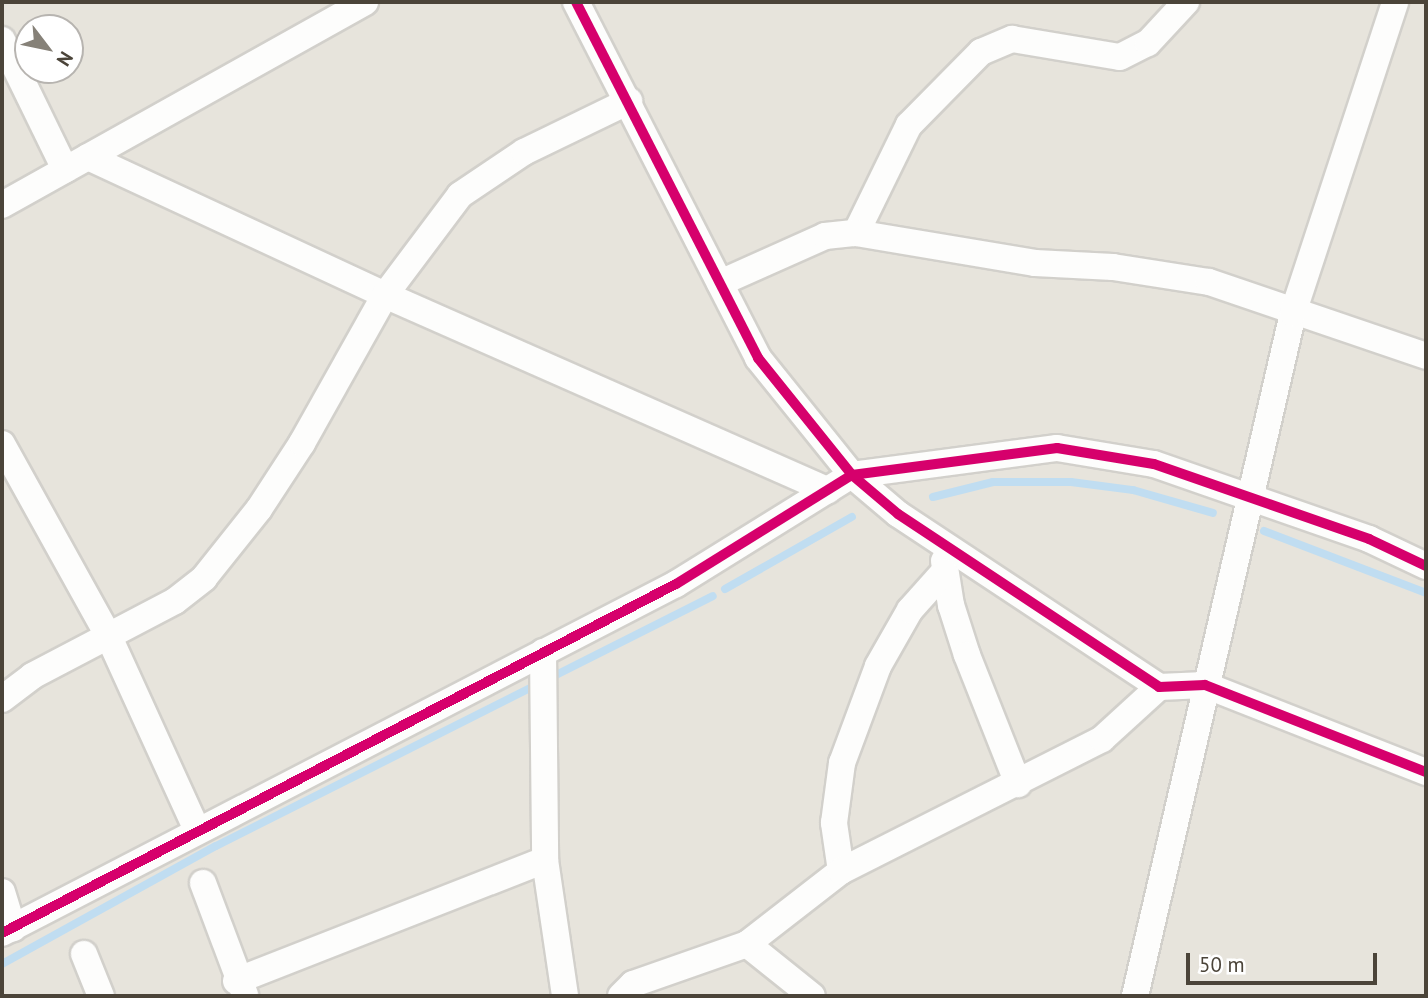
<!DOCTYPE html>
<html>
<head>
<meta charset="utf-8">
<style>
	body { margin:0 }
	#map { position:relative; width:1428px; height:998px; overflow:hidden; background:#f4f2ee; font-family:"PT Sans",sans-serif }
	div>[style] { position:absolute }
	[style*='--x'] { left:calc(var(--x)*1px); top:calc(var(--y)*1px); width:calc(var(--w)*1px); rotate:calc(var(--a)*1deg) }
	.residential>* { inset:0; background:#e7e4dc }
	.stream>* { height:8px; margin:-4px; padding:0 4px; transform-origin:4px; border-radius:4px; background:#c0ddf1 }
	.roads { filter:drop-shadow(2px 0 #d2d0cb) drop-shadow(-2px 0 #d2d0cb) drop-shadow(0 2px #d2d0cb) drop-shadow(0 -2px #d2d0cb) }
	.minor>* { height:26px; margin:-13px; padding:0 13px; transform-origin:13px; border-radius:13px; background:#fdfdfc }
	.cycleway>* { height:10px; margin:-5px; padding:0 5px; transform-origin:5px; border-radius:5px; background:#d6006c }
	span { translate:-50% -50%; white-space:nowrap; text-align:center; line-height:1.15; -webkit-text-stroke:6px #fff; paint-order:stroke }
	.frame { position:absolute; inset:0; border:4px solid #4b4439; pointer-events:none }
	.north { position:absolute; left:14px; top:14px; width:70px; height:70px; box-sizing:border-box; background:#fff; border:2px solid #b7b4b0; border-radius:50%; rotate:122deg; font-size:19px; font-weight:700; line-height:28px; text-align:center; color:#4b4439 }
	.north::after { content:''; display:block; margin:auto; width:24px; height:32px; background:#868178; clip-path:polygon(50% 0,100% 100%,50% 72%,0 100%) }
	.scale { position:absolute; left:1186px; top:953px; width:191px; height:32px; box-sizing:border-box; border:4px solid #4b4439; border-top:0; padding-left:9px; font-size:21px; line-height:24px; white-space:nowrap; color:#4b4439; -webkit-text-stroke:5px #fff; paint-order:stroke }
</style>
</head>
<body>
<div id="map">
	<div class="residential">
		<i style="clip-path:polygon(evenodd,2px 2px,1426px 2px,1426px 996px,2px 996px,2px 2px,28px 28px,70px 28px,70px 70px,28px 70px,28px 28px)"></i>
	</div>
	<div class="stream">
		<i style="--x:933;--y:497;--w:62;--a:-14"></i>
		<i style="--x:993;--y:482;--w:78;--a:0"></i>
		<i style="--x:1071;--y:482;--w:63;--a:7.4"></i>
		<i style="--x:1133;--y:490;--w:83;--a:16"></i>
		<i style="--x:1264;--y:531;--w:173;--a:20.9"></i>
		<i style="--x:725;--y:589;--w:146;--a:-29.6"></i>
		<i style="--x:2;--y:964;--w:244;--a:-28.9"></i>
		<i style="--x:216;--y:846;--w:556;--a:-26.7"></i>
	</div>
	<div class="roads">
		<div class="minor">
			<i style="--x:576;--y:2;--w:400;--a:62.9"></i>
			<i style="--x:758;--y:358;--w:150;--a:51.2"></i>
			<i style="--x:852;--y:475;--w:60;--a:40.3"></i>
			<i style="--x:898;--y:514;--w:313;--a:33.5"></i>
			<i style="--x:1159;--y:687;--w:46;--a:-2.5"></i>
			<i style="--x:1205;--y:685;--w:238;--a:21.5"></i>
			<i style="--x:2;--y:40;--w:144;--a:64"></i>
			<i style="--x:88;--y:157;--w:327;--a:24.9"></i>
			<i style="--x:385;--y:295;--w:484;--a:23.8"></i>
			<i style="--x:2;--y:205;--w:416;--a:-29.2"></i>
			<i style="--x:856;--y:233;--w:120;--a:-63.9"></i>
			<i style="--x:909;--y:125;--w:103;--a:-45.4"></i>
			<i style="--x:981;--y:52;--w:34;--a:-23"></i>
			<i style="--x:1012;--y:39;--w:109;--a:9.5"></i>
			<i style="--x:1120;--y:57;--w:31;--a:-27"></i>
			<i style="--x:1148;--y:43;--w:56;--a:-47.2"></i>
			<i style="--x:720;--y:283;--w:115;--a:-24.1"></i>
			<i style="--x:825;--y:236;--w:31;--a:-6"></i>
			<i style="--x:856;--y:233;--w:181;--a:9.5"></i>
			<i style="--x:1035;--y:263;--w:78;--a:2.9"></i>
			<i style="--x:1113;--y:267;--w:97;--a:8.9"></i>
			<i style="--x:1209;--y:282;--w:229;--a:18.8"></i>
			<i style="--x:2;--y:444;--w:221;--a:61"></i>
			<i style="--x:109;--y:637;--w:212;--a:65.5"></i>
			<i style="--x:944;--y:561;--w:45;--a:81"></i>
			<i style="--x:951;--y:605;--w:52;--a:72.3"></i>
			<i style="--x:967;--y:655;--w:139;--a:68.4"></i>
			<i style="--x:543;--y:652;--w:208;--a:89.4"></i>
			<i style="--x:545;--y:860;--w:137;--a:81.6"></i>
			<i style="--x:2;--y:699;--w:38;--a:-37"></i>
			<i style="--x:32;--y:676;--w:161;--a:-27.7"></i>
			<i style="--x:175;--y:601;--w:37;--a:-38"></i>
			<i style="--x:204;--y:578;--w:88;--a:-51.4"></i>
			<i style="--x:259;--y:509;--w:79;--a:-56.9"></i>
			<i style="--x:302;--y:443;--w:170;--a:-60.7"></i>
			<i style="--x:385;--y:295;--w:125;--a:-53.1"></i>
			<i style="--x:460;--y:195;--w:77;--a:-33.9"></i>
			<i style="--x:524;--y:152;--w:117;--a:-25.9"></i>
			<i style="--x:841;--y:871;--w:49;--a:-98.3"></i>
			<i style="--x:834;--y:823;--w:61;--a:-82.4"></i>
			<i style="--x:842;--y:763;--w:103;--a:-69.6"></i>
			<i style="--x:878;--y:666;--w:64;--a:-60.3"></i>
			<i style="--x:910;--y:610;--w:51;--a:-48.2"></i>
			<i style="--x:203;--y:883;--w:120;--a:69.4"></i>
			<i style="--x:2;--y:892;--w:38;--a:73"></i>
			<i style="--x:2;--y:933;--w:759;--a:-27.38"></i>
			<i style="--x:676;--y:584;--w:207;--a:-31.8"></i>
			<i style="--x:852;--y:475;--w:207;--a:-7.5"></i>
			<i style="--x:1057;--y:448;--w:98;--a:9.4"></i>
			<i style="--x:1154;--y:464;--w:228;--a:19.2"></i>
			<i style="--x:1369;--y:539;--w:63;--a:25.3"></i>
			<i style="--x:747;--y:944;--w:83;--a:38.7"></i>
			<i style="--x:84;--y:954;--w:45;--a:68"></i>
			<i style="--x:236;--y:981;--w:332;--a:-21.4"></i>
			<i style="--x:621;--y:996;--w:17;--a:-45"></i>
			<i style="--x:633;--y:984;--w:121;--a:-19.3"></i>
			<i style="--x:747;--y:944;--w:119;--a:-37.8"></i>
			<i style="--x:841;--y:871;--w:292;--a:-26.8"></i>
			<i style="--x:1102;--y:739;--w:77;--a:-42.4"></i>
			<i style="--x:1135;--y:996;--w:701;--a:-76.97"></i>
			<i style="--x:1293;--y:313;--w:327;--a:-71.8"></i>
		</div>
	</div>
	<div class="cycleway">
		<i style="--x:576;--y:2;--w:400;--a:62.9"></i>
		<i style="--x:758;--y:358;--w:150;--a:51.2"></i>
		<i style="--x:852;--y:475;--w:60;--a:40.3"></i>
		<i style="--x:898;--y:514;--w:313;--a:33.5"></i>
		<i style="--x:1159;--y:687;--w:46;--a:-2.5"></i>
		<i style="--x:1205;--y:685;--w:238;--a:21.5"></i>
		<i style="--x:2;--y:933;--w:759;--a:-27.38"></i>
		<i style="--x:676;--y:584;--w:207;--a:-31.8"></i>
		<i style="--x:852;--y:475;--w:207;--a:-7.5"></i>
		<i style="--x:1057;--y:448;--w:98;--a:9.4"></i>
		<i style="--x:1154;--y:464;--w:228;--a:19.2"></i>
		<i style="--x:1369;--y:539;--w:63;--a:25.3"></i>
	</div>
	<div class="frame"></div>
	<div class="north">N</div>
	<div class="scale">50 m</div>
</div>
</body>
</html>
